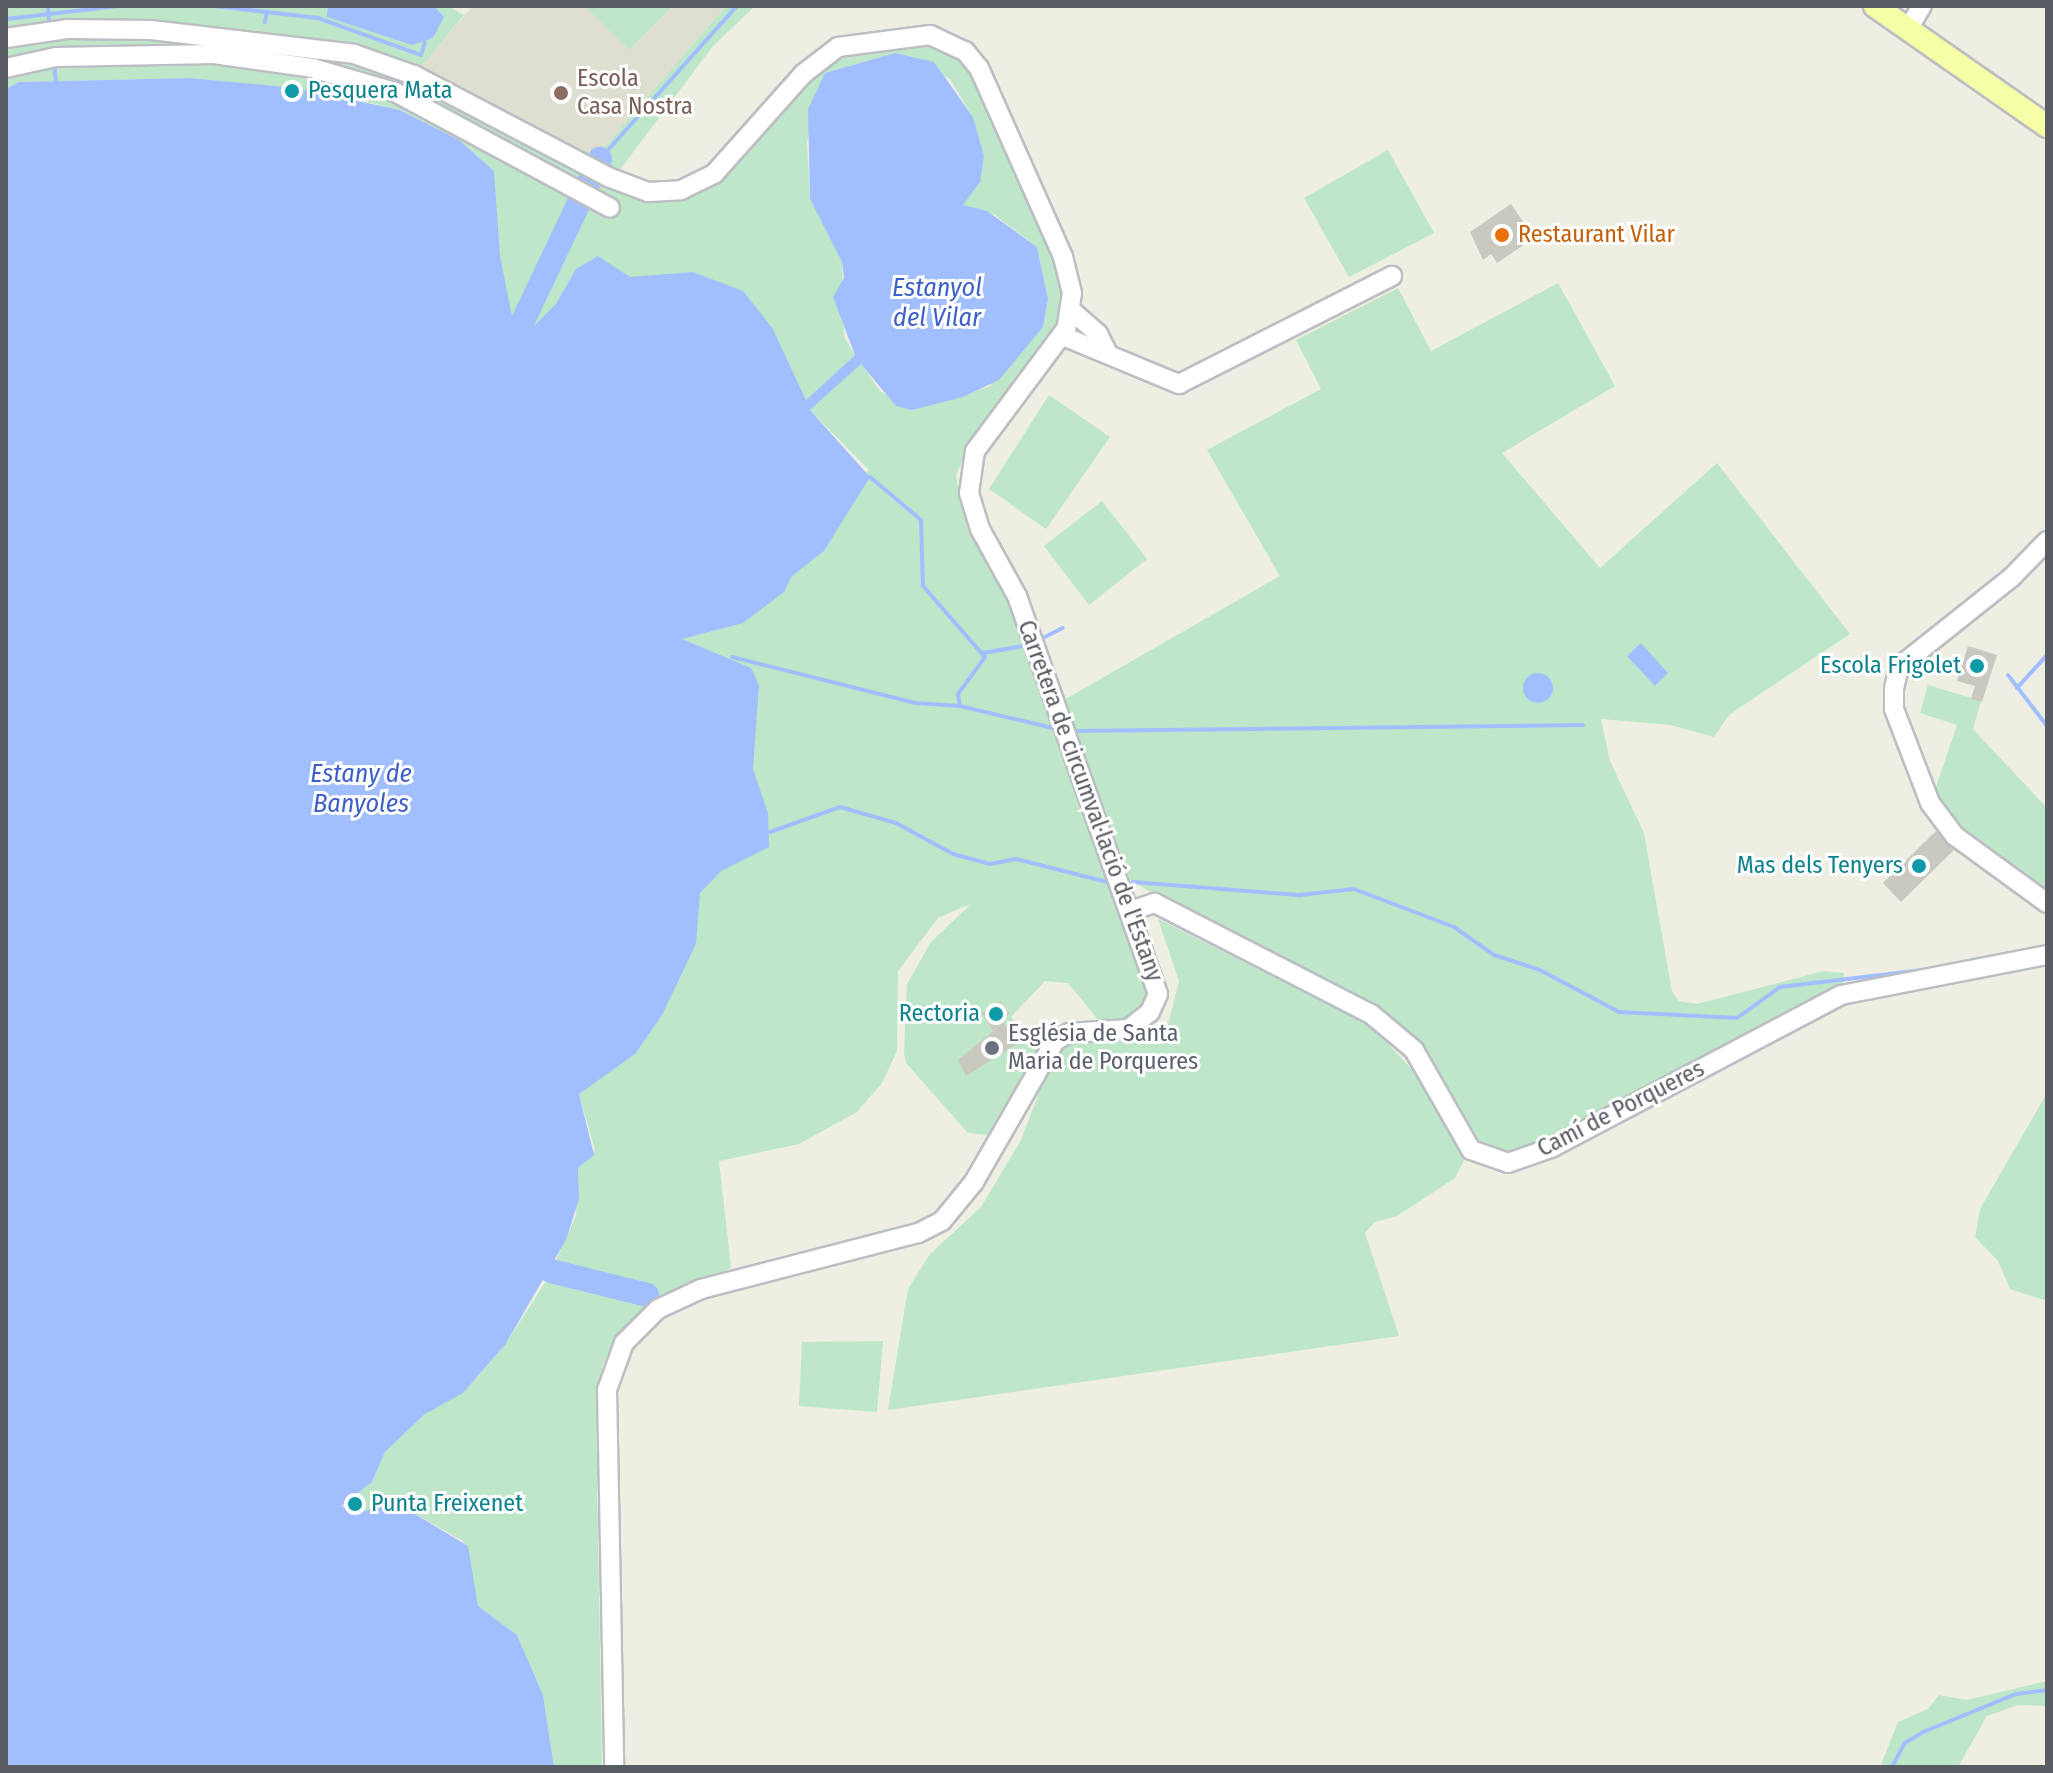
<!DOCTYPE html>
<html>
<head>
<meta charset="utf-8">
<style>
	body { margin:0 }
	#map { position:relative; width:2053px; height:1773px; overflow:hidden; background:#eeeee2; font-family:"Fira Sans Condensed",sans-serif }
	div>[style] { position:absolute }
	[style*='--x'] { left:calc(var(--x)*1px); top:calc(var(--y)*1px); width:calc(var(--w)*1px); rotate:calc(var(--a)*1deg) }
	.education>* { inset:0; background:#deded1 }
	.green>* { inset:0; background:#bde7c8 }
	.water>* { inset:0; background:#a1bfff }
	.round { border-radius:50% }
	.stream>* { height:4px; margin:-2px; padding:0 2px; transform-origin:2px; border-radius:2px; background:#a1bfff }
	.river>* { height:24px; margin:-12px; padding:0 12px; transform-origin:12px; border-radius:12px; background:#a1bfff }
	.building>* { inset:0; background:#c9c9bf }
	.roads { filter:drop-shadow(2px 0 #bcbec4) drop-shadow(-2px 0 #bcbec4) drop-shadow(0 2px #bcbec4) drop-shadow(0 -2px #bcbec4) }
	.minor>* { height:18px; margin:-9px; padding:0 9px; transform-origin:9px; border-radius:9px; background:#fff }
	.major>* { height:22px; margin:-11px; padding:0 11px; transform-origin:11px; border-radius:11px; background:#f7ffa6 }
	.dots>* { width:22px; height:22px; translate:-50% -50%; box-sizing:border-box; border:4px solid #fff; border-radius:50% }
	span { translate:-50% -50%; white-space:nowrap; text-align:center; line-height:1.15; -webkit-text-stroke:6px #fff; paint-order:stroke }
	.education-label { font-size:24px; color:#785e54 }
	.left { translate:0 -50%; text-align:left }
	.culture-label { font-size:24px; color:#0d838f }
	.right { translate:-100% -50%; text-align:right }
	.food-label { font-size:24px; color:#c56008 }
	.street-label { font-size:24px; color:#5a5c64 }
	.worship-label { font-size:24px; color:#5b616d }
	.water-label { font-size:26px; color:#3d5fc9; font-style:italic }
	.frame { position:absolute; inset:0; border:8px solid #5a5c64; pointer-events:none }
</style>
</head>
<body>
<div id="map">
	<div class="education">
		<i style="clip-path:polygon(473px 6px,726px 6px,595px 158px,421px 66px)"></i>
	</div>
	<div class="green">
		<i style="clip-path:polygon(6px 6px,448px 6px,464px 15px,421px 67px,595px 158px,726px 6px,755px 6px,713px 46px,609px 184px,636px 198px,695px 194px,732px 169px,799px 91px,840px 56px,910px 43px,934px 45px,968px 66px,1049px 233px,1063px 288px,1060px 320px,972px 439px,956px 475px,960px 502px,1004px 585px,1149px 987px,1148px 1000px,1133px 1018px,1111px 1024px,1099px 1021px,1068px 983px,1045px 981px,1011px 1017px,1039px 1050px,988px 1135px,968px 1133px,906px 1063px,904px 1053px,907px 984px,931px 942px,970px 905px,963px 907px,938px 918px,898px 971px,897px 1051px,882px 1083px,857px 1112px,799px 1144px,719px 1161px,731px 1268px,651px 1303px,622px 1330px,603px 1364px,596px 1409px,602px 1767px,554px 1767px,543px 1695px,517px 1635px,478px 1606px,463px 1541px,405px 1508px,355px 1514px,341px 1506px,372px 1482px,385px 1452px,425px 1414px,477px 1378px,505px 1345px,548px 1278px,576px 1216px,578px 1168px,595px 1150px,579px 1094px,670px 640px,869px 470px,810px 410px,861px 363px,880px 391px,912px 410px,989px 387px,1043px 327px,1048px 299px,1037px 247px,995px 215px,962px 205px,972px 188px,973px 117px,950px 79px,896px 53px,825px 73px,807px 141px,810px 199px,842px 262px,844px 337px,855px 355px,806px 400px,778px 340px,542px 333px,498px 324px,494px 171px,459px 140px,400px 110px,334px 94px,189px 78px,19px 82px,6px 89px)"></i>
		<i style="clip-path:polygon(585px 6px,673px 6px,629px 50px)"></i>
		<i style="clip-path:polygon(1388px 150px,1434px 233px,1349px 277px,1304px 198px)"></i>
		<i style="clip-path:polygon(1558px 283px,1615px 386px,1502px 453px,1600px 568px,1717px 463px,1850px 634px,1729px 715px,1714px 737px,1671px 725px,1601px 719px,1610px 761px,1644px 833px,1672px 992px,1679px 1001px,1697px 1004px,1824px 971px,1844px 973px,1842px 988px,1549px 1143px,1507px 1157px,1474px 1146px,1418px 1047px,1130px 880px,1064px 700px,1280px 576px,1207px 450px,1321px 389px,1296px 340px,1398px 288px,1431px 351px)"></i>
		<i style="clip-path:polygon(1049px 395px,1110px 437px,1046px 529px,989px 489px)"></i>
		<i style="clip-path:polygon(1102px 501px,1147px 559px,1089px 605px,1044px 546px)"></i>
		<i style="clip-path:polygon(1928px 685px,1981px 701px,1973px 729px,2047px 808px,2047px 896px,1962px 835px,1933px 796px,1957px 725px,1920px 713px)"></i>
		<i style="clip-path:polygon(1158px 919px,1369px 1024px,1423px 1081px,1464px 1160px,1455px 1178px,1397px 1216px,1375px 1222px,1365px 1233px,1399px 1336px,888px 1410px,908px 1289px,930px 1254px,981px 1207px,1020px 1142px,1055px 1052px,1063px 1043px,1164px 1040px,1179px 981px)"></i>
		<i style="clip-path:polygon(2047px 1093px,2047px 1301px,2010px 1289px,1998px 1261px,1975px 1237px,1980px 1209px)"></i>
		<i style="clip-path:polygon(883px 1341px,877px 1412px,799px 1406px,802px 1342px)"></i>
		<i style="clip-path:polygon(2047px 1681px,2047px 1706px,2018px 1705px,1987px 1716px,1958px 1767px,1880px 1767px,1898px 1722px,1928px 1709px,1939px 1695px,1967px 1700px)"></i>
	</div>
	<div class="water">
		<i style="clip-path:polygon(328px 6px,434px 6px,444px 17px,433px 38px,412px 45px,327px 17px)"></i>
		<i style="clip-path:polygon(895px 53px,934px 62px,973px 117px,984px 156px,980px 182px,963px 205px,987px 211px,1037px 247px,1048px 299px,1043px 327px,999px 380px,963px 397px,912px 410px,896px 406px,861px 364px,810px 410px,870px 477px,824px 551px,792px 576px,784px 592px,743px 623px,682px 639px,751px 668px,759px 685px,753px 769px,768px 813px,769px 847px,721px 871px,700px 893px,696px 944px,662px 1015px,635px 1054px,579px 1094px,594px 1155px,578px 1168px,579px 1199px,566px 1240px,505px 1345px,463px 1393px,425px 1414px,385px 1452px,372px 1482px,341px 1506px,355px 1514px,389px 1504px,405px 1508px,468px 1546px,478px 1606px,517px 1635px,543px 1695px,554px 1767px,6px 1767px,6px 89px,19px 82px,189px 78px,296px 88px,400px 110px,459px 140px,494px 171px,500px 256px,513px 321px,535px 325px,556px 304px,576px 269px,598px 256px,630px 277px,693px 272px,743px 291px,773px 329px,806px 400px,855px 355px,833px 297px,844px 278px,842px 262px,810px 199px,808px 109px,825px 73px)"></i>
		<i style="clip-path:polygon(1641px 643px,1668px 673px,1655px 686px,1627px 656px)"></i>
		<i class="round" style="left:1523px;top:673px;width:30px;height:30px"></i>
	</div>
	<div class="stream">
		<i style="--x:48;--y:6;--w:13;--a:86"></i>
		<i style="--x:214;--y:6;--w:105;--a:6.6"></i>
		<i style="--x:318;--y:18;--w:109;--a:19.8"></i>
		<i style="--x:421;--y:55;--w:13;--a:-72"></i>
		<i style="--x:6;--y:19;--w:113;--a:-6.6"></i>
		<i style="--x:265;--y:22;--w:11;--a:-80"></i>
		<i style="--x:54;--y:64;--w:18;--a:84"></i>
		<i style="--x:600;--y:159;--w:205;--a:-48.2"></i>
		<i style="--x:870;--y:477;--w:67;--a:40.1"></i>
		<i style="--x:921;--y:520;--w:66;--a:88.3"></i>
		<i style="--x:923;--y:586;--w:94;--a:48.9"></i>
		<i style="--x:985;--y:657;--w:46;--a:126.1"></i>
		<i style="--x:958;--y:694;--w:12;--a:81"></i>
		<i style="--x:960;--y:706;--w:100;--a:13.3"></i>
		<i style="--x:1037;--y:641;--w:29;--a:-27"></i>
		<i style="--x:983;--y:653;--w:47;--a:-9.9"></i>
		<i style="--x:732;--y:657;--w:189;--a:14.1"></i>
		<i style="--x:915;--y:703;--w:45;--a:3.8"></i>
		<i style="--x:2008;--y:675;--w:64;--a:52.6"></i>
		<i style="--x:2017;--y:688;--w:45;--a:-47.7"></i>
		<i style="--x:1070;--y:731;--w:513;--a:-0.67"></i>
		<i style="--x:770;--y:832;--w:74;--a:-19.7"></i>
		<i style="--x:840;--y:807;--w:58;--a:15.9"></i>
		<i style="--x:896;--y:823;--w:65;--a:28.5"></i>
		<i style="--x:953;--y:854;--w:38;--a:15"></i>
		<i style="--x:990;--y:864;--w:26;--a:-11"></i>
		<i style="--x:1016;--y:859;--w:98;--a:14.2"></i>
		<i style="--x:1133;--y:882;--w:168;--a:4.5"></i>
		<i style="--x:1300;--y:895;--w:54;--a:-6.3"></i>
		<i style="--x:1354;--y:889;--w:107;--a:20.8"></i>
		<i style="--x:1454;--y:927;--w:49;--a:35"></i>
		<i style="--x:1494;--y:955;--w:48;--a:18.1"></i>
		<i style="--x:1540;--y:970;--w:89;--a:28"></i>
		<i style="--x:1619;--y:1012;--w:118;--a:2.9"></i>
		<i style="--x:1737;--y:1018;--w:53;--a:-35.8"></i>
		<i style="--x:1780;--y:987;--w:144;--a:-6.8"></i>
		<i style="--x:1892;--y:1767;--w:27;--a:-62"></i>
		<i style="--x:1905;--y:1743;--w:21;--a:-31"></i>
		<i style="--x:1923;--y:1732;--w:100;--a:-22.2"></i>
		<i style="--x:2016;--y:1694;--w:31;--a:-7"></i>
	</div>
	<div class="river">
		<i style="--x:521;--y:325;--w:184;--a:-64.6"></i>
		<i style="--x:551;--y:1271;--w:99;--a:14"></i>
	</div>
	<div class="building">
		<i style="clip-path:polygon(1511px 204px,1534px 238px,1497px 263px,1491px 254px,1483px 260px,1470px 232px)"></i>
		<i style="clip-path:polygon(1968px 646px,1997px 655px,1982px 702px,1971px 699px,1975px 686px,1957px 681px)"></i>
		<i style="clip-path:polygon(1936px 831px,1954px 850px,1901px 902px,1883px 883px)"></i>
		<i style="clip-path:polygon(1001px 1001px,1010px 1014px,1001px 1020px,1019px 1043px,966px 1076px,958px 1060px,993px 1031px,982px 1013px)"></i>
	</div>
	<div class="roads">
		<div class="minor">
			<i style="--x:1908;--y:29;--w:27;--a:-59"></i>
			<i style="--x:6;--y:38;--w:63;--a:-8.3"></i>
			<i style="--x:68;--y:29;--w:83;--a:0.7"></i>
			<i style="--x:151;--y:30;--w:204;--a:6.7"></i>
			<i style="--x:354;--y:54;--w:64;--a:19.3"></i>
			<i style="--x:414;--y:75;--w:219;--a:27.7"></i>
			<i style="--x:608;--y:177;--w:43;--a:20.6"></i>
			<i style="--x:648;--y:192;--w:33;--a:-3"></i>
			<i style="--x:681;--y:190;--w:37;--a:-26"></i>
			<i style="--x:714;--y:174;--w:134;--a:-48.3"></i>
			<i style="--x:803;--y:74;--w:44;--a:-37.6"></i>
			<i style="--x:838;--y:47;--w:93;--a:-7.4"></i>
			<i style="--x:930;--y:35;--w:38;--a:25"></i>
			<i style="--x:965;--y:51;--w:22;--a:51"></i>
			<i style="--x:979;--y:68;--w:207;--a:66"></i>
			<i style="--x:1063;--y:257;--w:37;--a:76"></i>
			<i style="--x:1072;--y:293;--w:36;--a:99"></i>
			<i style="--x:1066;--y:329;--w:152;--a:126.7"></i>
			<i style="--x:975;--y:451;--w:42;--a:98.1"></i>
			<i style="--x:969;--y:493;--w:38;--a:73"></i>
			<i style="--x:980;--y:529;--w:77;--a:61.1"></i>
			<i style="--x:1017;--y:596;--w:422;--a:70.5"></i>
			<i style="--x:1158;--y:994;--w:20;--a:114"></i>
			<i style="--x:1150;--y:1012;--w:28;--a:142"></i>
			<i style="--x:1128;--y:1029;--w:59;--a:176.1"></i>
			<i style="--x:1069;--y:1033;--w:16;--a:150"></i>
			<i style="--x:1055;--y:1041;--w:163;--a:119.9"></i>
			<i style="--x:974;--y:1182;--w:50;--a:129.4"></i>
			<i style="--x:942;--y:1221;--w:27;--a:153"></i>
			<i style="--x:918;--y:1233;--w:224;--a:165.5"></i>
			<i style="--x:701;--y:1289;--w:47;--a:155.1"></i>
			<i style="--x:658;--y:1309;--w:48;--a:135"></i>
			<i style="--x:624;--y:1343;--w:50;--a:109.9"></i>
			<i style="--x:607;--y:1390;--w:377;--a:88.9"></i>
			<i style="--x:6;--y:68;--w:51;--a:-12.4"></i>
			<i style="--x:56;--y:57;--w:158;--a:-1.1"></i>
			<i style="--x:214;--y:54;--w:99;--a:8.1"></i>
			<i style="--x:312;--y:68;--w:86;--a:16.1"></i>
			<i style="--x:395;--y:92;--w:244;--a:28.3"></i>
			<i style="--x:1072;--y:311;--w:35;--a:41"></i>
			<i style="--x:1098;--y:334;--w:20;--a:63"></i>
			<i style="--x:1063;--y:336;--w:126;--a:22.5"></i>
			<i style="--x:1179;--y:384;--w:239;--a:-26.9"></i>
			<i style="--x:2047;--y:541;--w:50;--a:134.2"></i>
			<i style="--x:2012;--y:577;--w:144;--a:141.5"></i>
			<i style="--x:1899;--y:667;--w:22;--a:103"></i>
			<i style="--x:1894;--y:688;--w:21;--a:90"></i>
			<i style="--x:1894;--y:709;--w:101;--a:69"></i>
			<i style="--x:1930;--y:803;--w:41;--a:52.9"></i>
			<i style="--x:1955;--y:836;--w:114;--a:36.1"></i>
			<i style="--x:1133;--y:910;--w:23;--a:-18"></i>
			<i style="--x:1155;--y:903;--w:243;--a:27.2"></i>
			<i style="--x:1371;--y:1014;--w:56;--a:39.9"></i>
			<i style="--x:1414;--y:1050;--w:115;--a:60.3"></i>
			<i style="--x:1471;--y:1150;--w:39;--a:19"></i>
			<i style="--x:1508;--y:1163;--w:46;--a:-19.2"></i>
			<i style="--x:1551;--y:1148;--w:328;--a:-27.8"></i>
			<i style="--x:1841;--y:995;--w:210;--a:-11"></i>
		</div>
		<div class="major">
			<i style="--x:1875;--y:6;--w:210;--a:34.9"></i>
		</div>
	</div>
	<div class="dots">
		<i style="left:292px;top:91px;background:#0f9aa8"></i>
		<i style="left:561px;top:93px;background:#8d6e63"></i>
		<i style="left:1502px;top:235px;background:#e8710a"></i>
		<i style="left:1977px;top:666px;background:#0f9aa8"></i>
		<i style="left:1919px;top:866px;background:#0f9aa8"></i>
		<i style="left:996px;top:1014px;background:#0f9aa8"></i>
		<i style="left:992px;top:1048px;background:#6b7280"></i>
		<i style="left:355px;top:1504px;background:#0f9aa8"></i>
	</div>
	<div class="education-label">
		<span class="left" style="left:577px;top:93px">Escola<br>Casa Nostra</span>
	</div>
	<div class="culture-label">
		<span class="left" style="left:308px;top:91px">Pesquera Mata</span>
		<span class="right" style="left:1961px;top:666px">Escola Frigolet</span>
		<span class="right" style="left:1903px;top:866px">Mas dels Tenyers</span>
		<span class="right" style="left:980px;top:1014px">Rectoria</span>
		<span class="left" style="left:371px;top:1504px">Punta Freixenet</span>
	</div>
	<div class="food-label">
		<span class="left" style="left:1518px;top:235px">Restaurant Vilar</span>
	</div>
	<div class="street-label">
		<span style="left:1090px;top:801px;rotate:70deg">Carretera de circumval·lació de l'Estany</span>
		<span style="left:1621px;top:1109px;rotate:-27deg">Camí de Porqueres</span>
	</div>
	<div class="worship-label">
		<span class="left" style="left:1008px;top:1048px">Església de Santa<br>Maria de Porqueres</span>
	</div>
	<div class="water-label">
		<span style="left:937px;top:303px">Estanyol<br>del Vilar</span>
		<span style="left:361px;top:789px">Estany de<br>Banyoles</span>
	</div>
	<div class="frame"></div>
</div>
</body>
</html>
